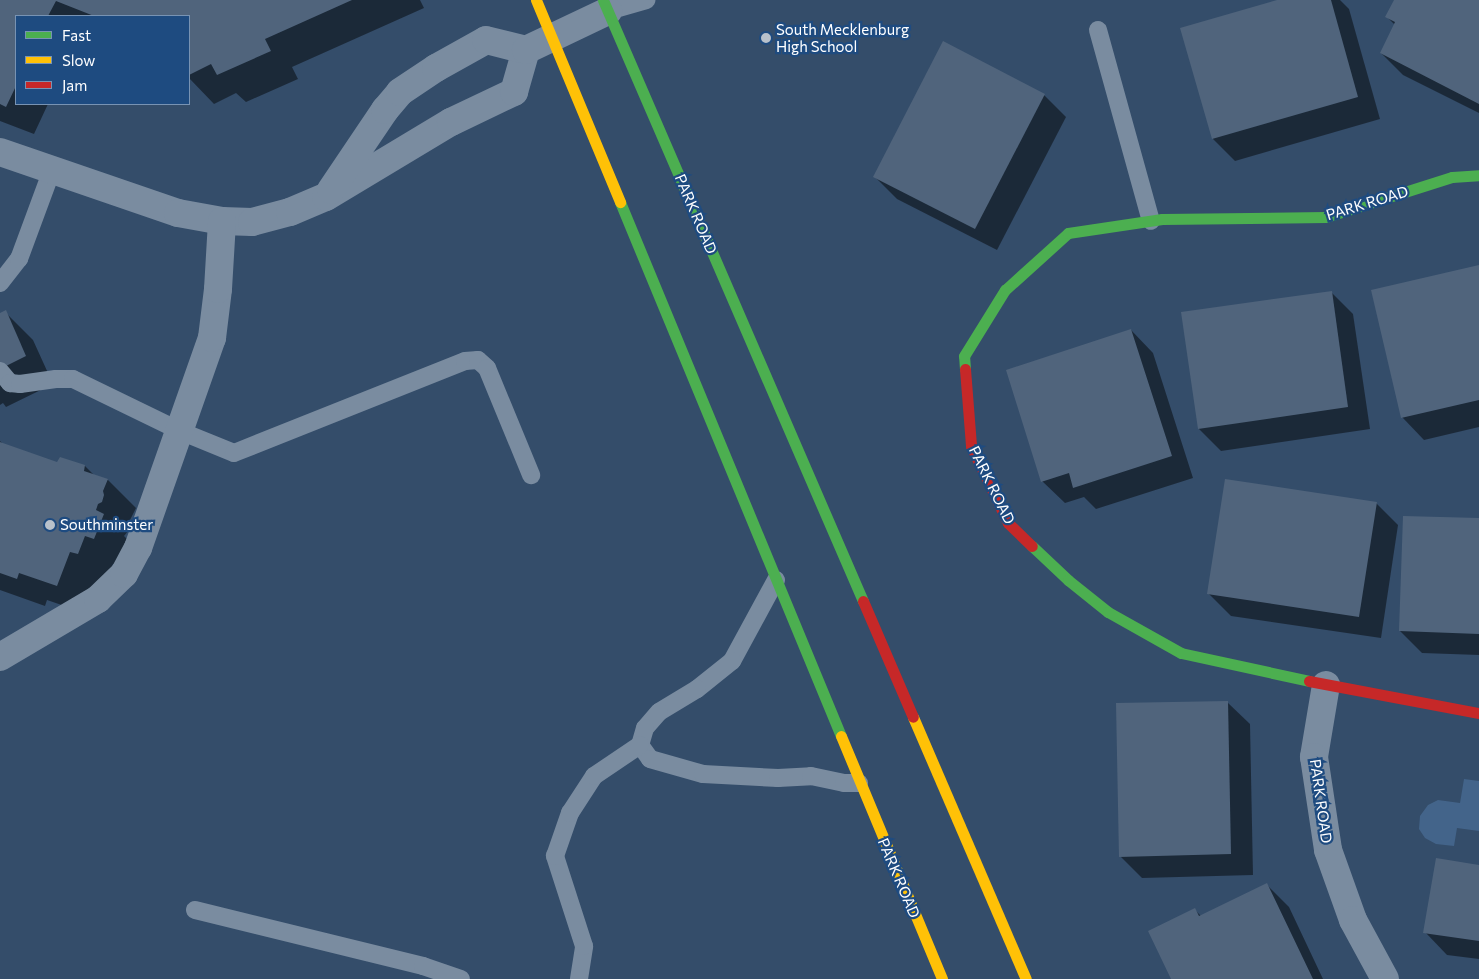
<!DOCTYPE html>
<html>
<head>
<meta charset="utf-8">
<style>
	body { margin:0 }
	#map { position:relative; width:1479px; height:979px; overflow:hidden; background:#344d6a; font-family:Commissioner,sans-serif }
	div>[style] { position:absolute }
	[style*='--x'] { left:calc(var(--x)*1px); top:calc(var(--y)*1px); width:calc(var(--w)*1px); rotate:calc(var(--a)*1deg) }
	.water>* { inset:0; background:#43648a }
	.shadow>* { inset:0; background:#0007 }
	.building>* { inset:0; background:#50647c }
	.lane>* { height:18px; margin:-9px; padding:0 9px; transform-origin:9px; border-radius:9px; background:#7a8ca0 }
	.street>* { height:28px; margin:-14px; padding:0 14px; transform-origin:14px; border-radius:14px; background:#7a8ca0 }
	.fast>* { height:11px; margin:-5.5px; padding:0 5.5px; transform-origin:5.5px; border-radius:5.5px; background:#4caf50 }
	.slow>* { height:11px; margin:-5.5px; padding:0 5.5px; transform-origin:5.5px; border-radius:5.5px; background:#ffc107 }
	.jam>* { height:11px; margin:-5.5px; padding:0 5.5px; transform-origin:5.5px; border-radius:5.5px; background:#c62828 }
	.dots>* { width:14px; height:14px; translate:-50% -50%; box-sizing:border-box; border:2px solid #1e4b80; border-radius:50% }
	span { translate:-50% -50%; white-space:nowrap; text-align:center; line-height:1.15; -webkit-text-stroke:4.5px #1e4b80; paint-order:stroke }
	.poi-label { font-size:15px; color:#fff }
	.left { translate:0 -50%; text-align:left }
	.street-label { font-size:15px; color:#fff }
	.legend { position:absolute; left:15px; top:15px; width:175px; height:90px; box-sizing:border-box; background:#1e4b80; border:1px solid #7893b3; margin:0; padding:6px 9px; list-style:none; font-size:15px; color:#fff }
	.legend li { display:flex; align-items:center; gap:10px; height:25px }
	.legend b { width:25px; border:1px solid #7893b3 }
</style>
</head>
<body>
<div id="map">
	<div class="water">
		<i style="clip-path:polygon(1464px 779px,1479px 781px,1479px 831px,1457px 828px,1454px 846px,1436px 844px,1425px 838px,1419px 829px,1420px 816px,1428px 805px,1438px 800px,1460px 803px)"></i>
	</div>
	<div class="shadow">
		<i style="clip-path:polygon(0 0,420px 0,424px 8px,292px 67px,298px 79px,246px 102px,236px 93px,214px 104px,189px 78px,189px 16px,16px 16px,16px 104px,48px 104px,34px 134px,0 121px)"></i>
		<i style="clip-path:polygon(1282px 0,1340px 0,1349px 9px,1380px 119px,1235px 161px,1213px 139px,1182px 29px)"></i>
		<i style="clip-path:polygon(1396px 0,1479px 0,1479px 113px,1403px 75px,1381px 53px,1395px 25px,1387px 17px)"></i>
		<i style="clip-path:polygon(1044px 95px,1066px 117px,997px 250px,897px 199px,875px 177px)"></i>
		<i style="clip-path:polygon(1479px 267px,1479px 427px,1424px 440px,1402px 417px)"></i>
		<i style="clip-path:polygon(1331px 292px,1353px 314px,1370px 429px,1221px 451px,1199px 429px,1183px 314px)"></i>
		<i style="clip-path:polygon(5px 312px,33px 340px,53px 384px,6px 407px,3px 403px,0 405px,0 314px)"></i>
		<i style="clip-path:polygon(1131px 330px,1153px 353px,1193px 478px,1096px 509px,1084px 497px,1065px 503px,1042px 481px)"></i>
		<i style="clip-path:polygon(0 441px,4px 445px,58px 464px,85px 466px,94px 475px,108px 480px,136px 508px,130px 520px,132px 523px,129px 530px,124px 536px,131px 543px,122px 566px,113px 564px,106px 581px,98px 580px,85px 613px,47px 600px,45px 606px,0 590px)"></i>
		<i style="clip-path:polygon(1376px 503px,1398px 525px,1381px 638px,1231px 616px,1209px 594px)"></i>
		<i style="clip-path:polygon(1479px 520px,1479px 655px,1422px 653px,1400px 631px)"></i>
		<i style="clip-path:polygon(1227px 702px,1250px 724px,1253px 875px,1142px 878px,1120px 856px)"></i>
		<i style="clip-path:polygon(1479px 866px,1479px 959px,1447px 955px,1425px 932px)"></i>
		<i style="clip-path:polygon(1267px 885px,1289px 907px,1323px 979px,1172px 979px,1195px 910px,1201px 916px)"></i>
	</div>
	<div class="building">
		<i style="clip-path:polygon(0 0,352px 0,265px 39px,271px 51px,217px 75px,211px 64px,189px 75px,189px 16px,94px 16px,56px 1px,48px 16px,16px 16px,16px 86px,6px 107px,0 104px)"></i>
		<i style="clip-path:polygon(1277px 0,1331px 0,1358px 97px,1212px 139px,1180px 28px)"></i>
		<i style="clip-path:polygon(1394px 0,1479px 0,1479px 104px,1380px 53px,1395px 22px,1385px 17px)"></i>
		<i style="clip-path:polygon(943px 41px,1045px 94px,975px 229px,873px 177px)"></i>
		<i style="clip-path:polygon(1479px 265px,1479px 400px,1401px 418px,1371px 290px)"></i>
		<i style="clip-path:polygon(1332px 291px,1348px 407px,1198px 429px,1181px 312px)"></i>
		<i style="clip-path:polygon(6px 310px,26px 356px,0 369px,0 313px)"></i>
		<i style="clip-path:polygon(1131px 329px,1172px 456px,1073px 488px,1069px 473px,1041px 482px,1006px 370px)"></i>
		<i style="clip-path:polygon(0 442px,57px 462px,60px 457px,85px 465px,84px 471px,108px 479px,103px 491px,104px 495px,102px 502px,98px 504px,96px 510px,104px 514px,94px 539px,85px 536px,78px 554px,70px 552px,57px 586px,19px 573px,17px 579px,0 573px)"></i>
		<i style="clip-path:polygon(1225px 479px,1377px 502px,1359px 617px,1207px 594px)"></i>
		<i style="clip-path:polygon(1403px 516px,1479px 518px,1479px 634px,1399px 631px)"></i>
		<i style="clip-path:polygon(1228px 701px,1231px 854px,1119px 857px,1116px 703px)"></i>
		<i style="clip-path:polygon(1436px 858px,1479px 865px,1479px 941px,1423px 933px)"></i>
		<i style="clip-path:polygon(1267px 883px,1313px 979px,1171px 979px,1148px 931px,1195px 908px,1199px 916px)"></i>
	</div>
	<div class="lane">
		<i style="--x:608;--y:11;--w:40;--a:-16"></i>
		<i style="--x:1098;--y:30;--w:198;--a:74.5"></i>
		<i style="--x:0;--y:283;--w:31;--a:-52"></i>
		<i style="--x:19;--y:259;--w:95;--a:-69.7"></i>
		<i style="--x:0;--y:371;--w:16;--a:50"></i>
		<i style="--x:10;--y:383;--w:10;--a:6"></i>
		<i style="--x:20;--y:384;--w:36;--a:-8"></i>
		<i style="--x:56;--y:379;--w:17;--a:0"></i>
		<i style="--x:73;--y:379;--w:119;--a:25.9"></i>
		<i style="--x:180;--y:431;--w:58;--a:22.2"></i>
		<i style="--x:234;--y:453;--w:249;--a:-21.7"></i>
		<i style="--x:465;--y:361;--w:13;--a:-4"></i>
		<i style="--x:478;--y:360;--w:12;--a:42"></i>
		<i style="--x:487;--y:368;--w:116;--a:67.6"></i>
		<i style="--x:776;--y:580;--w:92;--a:118.5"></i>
		<i style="--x:732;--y:661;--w:45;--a:141.3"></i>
		<i style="--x:697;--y:689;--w:44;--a:148.8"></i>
		<i style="--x:659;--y:712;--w:21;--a:131"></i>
		<i style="--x:645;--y:728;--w:18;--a:106"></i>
		<i style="--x:640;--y:745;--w:17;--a:54"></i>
		<i style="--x:650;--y:759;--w:55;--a:15.8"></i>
		<i style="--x:703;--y:774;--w:75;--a:3.1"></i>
		<i style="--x:778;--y:778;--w:33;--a:-3"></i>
		<i style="--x:811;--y:776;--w:34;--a:12"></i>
		<i style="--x:844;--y:783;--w:15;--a:0"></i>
		<i style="--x:195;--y:910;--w:235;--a:13.8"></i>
		<i style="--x:423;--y:966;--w:40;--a:18.9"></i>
		<i style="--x:579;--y:979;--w:33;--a:-81"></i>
		<i style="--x:584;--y:946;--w:95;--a:-107.9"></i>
		<i style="--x:555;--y:856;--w:46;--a:-70.8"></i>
		<i style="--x:570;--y:813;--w:44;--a:-57"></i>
		<i style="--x:594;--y:776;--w:55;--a:-34"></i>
	</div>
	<div class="street">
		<i style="--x:0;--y:152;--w:188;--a:18.9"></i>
		<i style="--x:178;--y:213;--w:45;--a:10.3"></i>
		<i style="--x:222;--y:221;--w:30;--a:2"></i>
		<i style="--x:252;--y:222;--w:39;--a:-15"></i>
		<i style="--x:290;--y:212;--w:39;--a:-23"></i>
		<i style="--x:326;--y:197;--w:146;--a:-31"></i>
		<i style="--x:451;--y:122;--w:70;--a:-25.5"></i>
		<i style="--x:514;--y:92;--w:44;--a:-74.1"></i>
		<i style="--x:331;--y:190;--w:97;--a:-56"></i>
		<i style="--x:385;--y:110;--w:23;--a:-50"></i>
		<i style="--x:400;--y:92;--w:43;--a:-33.7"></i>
		<i style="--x:436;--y:68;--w:57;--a:-29.2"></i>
		<i style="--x:486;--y:40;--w:41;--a:14"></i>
		<i style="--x:526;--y:50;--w:91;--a:-25.4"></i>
		<i style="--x:0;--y:657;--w:114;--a:-30.6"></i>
		<i style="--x:98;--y:599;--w:36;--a:-44"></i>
		<i style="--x:124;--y:574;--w:30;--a:-62"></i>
		<i style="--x:138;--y:548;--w:223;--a:-70.6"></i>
		<i style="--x:212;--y:338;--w:49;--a:-83"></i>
		<i style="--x:218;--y:289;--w:68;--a:-86.6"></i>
		<i style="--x:1326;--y:685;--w:73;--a:99.5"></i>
		<i style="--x:1314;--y:757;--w:94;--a:81.4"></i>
		<i style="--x:1328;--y:850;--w:74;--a:70.3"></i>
		<i style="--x:1353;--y:920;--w:67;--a:61.5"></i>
	</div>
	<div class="fast">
		<i style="--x:603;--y:0;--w:655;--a:66.61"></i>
		<i style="--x:620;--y:202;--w:578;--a:67.52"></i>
		<i style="--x:965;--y:369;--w:13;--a:-94"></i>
		<i style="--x:964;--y:356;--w:78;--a:-58.2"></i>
		<i style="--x:1005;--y:290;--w:85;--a:-42.1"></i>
		<i style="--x:1068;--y:233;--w:95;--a:-8.5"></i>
		<i style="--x:1162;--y:219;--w:164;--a:-0.7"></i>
		<i style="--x:1326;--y:217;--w:132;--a:-17.6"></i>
		<i style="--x:1452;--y:177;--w:27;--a:-4"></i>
		<i style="--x:1032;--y:546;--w:50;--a:43.4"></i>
		<i style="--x:1068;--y:580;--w:51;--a:38.7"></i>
		<i style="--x:1108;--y:612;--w:84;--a:29.3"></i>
		<i style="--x:1181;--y:653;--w:131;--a:12.3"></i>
	</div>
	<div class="slow">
		<i style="--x:536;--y:0;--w:219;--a:67.4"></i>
		<i style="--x:913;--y:717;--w:285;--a:66.7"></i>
		<i style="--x:841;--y:736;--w:263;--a:67.4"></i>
	</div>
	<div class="jam">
		<i style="--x:965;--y:369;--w:77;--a:85.5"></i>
		<i style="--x:971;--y:446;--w:85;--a:64.3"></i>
		<i style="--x:1008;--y:523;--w:33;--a:44"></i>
		<i style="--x:863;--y:601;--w:126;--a:66.7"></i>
		<i style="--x:1309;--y:681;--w:173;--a:10.7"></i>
	</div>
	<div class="dots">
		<i style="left:766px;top:38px;background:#b8c1cb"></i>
		<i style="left:50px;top:525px;background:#b8c1cb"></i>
	</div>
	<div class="poi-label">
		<span class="left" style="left:776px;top:38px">South Mecklenburg<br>High School</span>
		<span class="left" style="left:60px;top:525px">Southminster</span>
	</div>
	<div class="street-label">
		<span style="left:1367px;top:203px;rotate:-17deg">PARK ROAD</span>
		<span style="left:696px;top:214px;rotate:67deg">PARK ROAD</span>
		<span style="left:992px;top:485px;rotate:64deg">PARK ROAD</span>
		<span style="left:1321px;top:801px;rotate:82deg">PARK ROAD</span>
		<span style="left:899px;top:878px;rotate:67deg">PARK ROAD</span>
	</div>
	<ul class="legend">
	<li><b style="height:6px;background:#4caf50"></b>Fast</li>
	<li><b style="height:6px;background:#ffc107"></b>Slow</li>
	<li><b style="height:6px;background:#c62828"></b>Jam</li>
	</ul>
</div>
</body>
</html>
